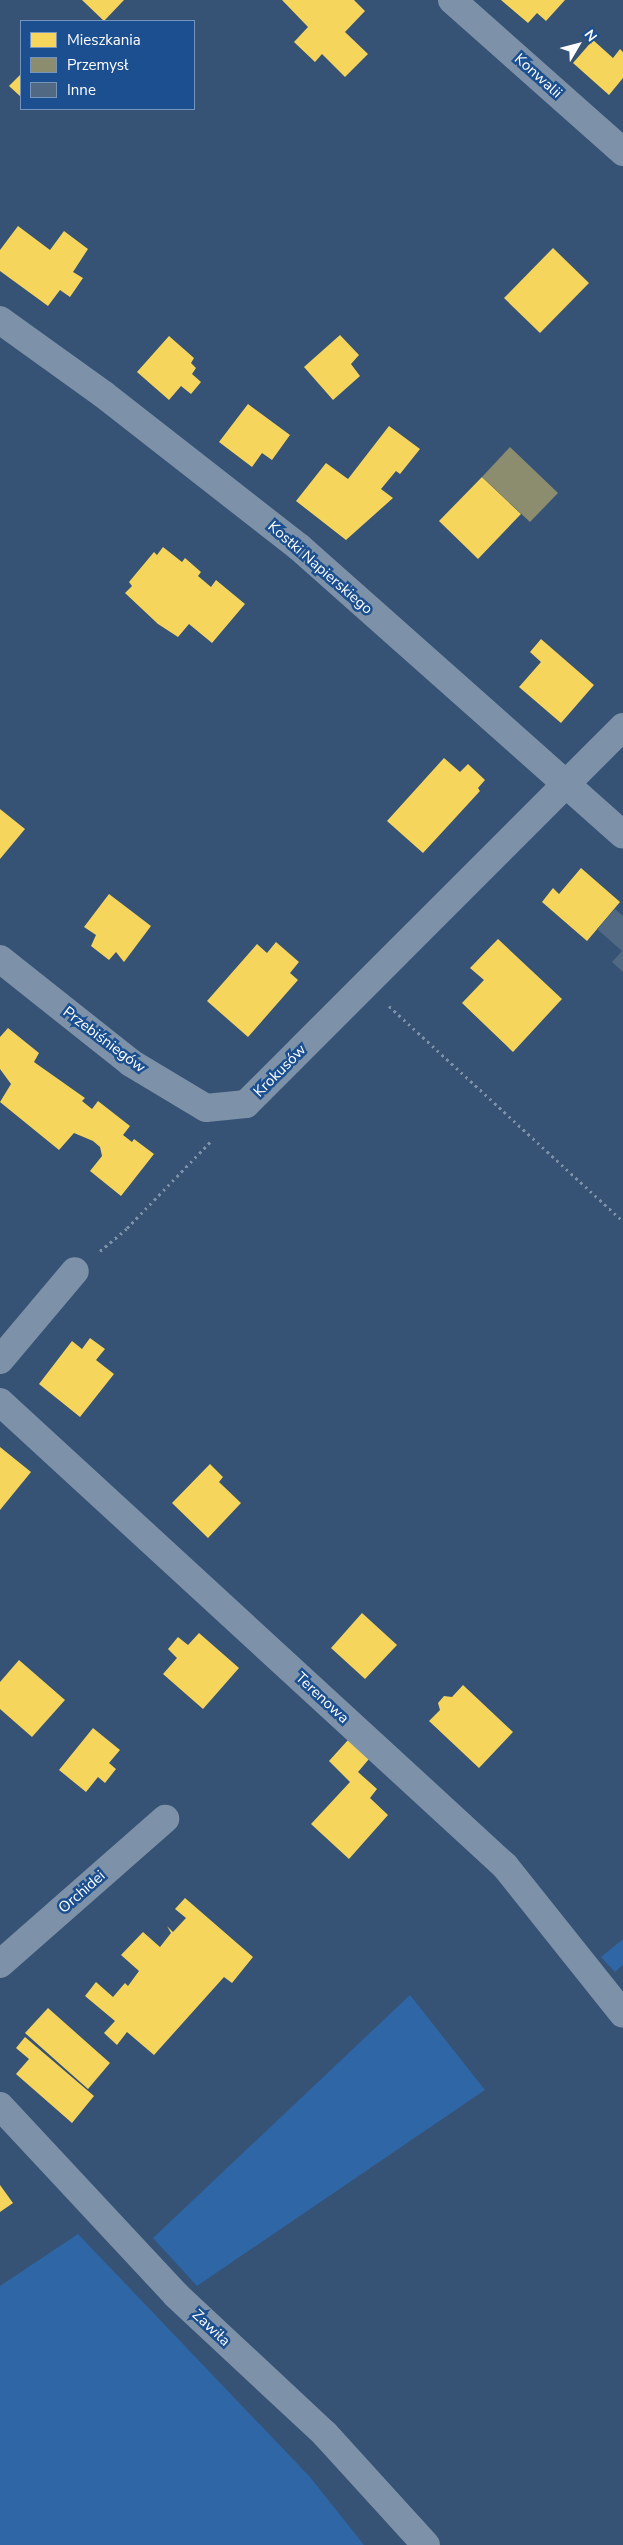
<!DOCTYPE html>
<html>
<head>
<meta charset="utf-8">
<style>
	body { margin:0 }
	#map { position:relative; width:623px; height:2545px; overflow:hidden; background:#365274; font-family:"Nunito Sans",sans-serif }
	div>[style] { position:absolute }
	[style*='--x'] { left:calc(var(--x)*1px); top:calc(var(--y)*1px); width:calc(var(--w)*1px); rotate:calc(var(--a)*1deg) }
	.green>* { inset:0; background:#2f66a5 }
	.homes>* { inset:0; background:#f6d55c }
	.industry>* { inset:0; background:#8c8c6e }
	.building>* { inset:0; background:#526984 }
	.path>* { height:3px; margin-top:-1.5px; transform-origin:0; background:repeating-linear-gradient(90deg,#7d92a8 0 2.5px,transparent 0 6.5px) }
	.minor>* { height:28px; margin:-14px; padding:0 14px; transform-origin:14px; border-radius:14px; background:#7d92a8 }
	span { translate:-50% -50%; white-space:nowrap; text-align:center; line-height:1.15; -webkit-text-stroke:5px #1b4f8f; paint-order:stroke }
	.street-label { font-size:15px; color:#fff }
	.legend { position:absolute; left:20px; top:20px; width:175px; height:90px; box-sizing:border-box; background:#1b4f8f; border:1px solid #7695bc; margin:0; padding:6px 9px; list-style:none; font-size:15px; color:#fff }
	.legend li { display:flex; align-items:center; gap:10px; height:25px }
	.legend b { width:25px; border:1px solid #7695bc }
	.north { position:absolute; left:553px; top:20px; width:50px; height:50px; -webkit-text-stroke:4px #1b4f8f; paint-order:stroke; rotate:53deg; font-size:14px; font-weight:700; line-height:20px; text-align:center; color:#fff }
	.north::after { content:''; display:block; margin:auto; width:18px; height:22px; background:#fff; clip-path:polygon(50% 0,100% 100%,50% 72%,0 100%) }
</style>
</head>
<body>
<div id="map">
	<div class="green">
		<i style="clip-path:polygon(623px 1939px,623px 1965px,615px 1972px,601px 1957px)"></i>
		<i style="clip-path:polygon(410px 1995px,485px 2090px,197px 2286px,153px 2238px)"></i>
		<i style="clip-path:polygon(78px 2234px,310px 2477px,364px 2545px,0 2545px,0 2286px)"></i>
	</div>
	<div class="homes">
		<i style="clip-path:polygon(82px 0,124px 0,104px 21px)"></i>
		<i style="clip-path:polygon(282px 0,354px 0,365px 11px,345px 32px,368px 54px,345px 77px,322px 54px,315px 62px,294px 42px,308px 27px)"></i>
		<i style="clip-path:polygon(501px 0,565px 0,546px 21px,537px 13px,528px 23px)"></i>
		<i style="clip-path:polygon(593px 40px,613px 58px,620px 49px,623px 52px,623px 78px,609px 95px,573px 63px)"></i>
		<i style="clip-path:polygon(21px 74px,21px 97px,9px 86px)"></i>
		<i style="clip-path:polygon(18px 226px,50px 250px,64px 231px,88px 249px,73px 272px,83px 278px,70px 297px,60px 290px,48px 306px,0 271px,0 250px)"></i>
		<i style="clip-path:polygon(553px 248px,589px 283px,540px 333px,504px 298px)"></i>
		<i style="clip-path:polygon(340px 335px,359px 355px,351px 364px,360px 376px,333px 400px,304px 367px)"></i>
		<i style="clip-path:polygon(169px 336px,194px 358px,191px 363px,196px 368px,192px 374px,201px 382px,191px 394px,181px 386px,169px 400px,137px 372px)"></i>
		<i style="clip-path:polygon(248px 404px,290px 435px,272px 460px,262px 453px,252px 467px,219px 442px)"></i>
		<i style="clip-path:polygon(389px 426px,420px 449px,400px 474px,396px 471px,381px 489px,393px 498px,346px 540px,296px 501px,326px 463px,348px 479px)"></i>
		<i style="clip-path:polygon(482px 477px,521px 514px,478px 559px,439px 521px)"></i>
		<i style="clip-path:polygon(163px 547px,182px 562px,185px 558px,201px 572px,198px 576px,211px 587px,216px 580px,245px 604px,212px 643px,189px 624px,178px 637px,158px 624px,125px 593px,132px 586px,129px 582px,154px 552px,157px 555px)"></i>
		<i style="clip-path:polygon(541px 639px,594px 685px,561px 723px,519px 687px,541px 662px,530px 652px)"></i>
		<i style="clip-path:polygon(444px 758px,460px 772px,468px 764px,485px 780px,478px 788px,480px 791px,423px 853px,387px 821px)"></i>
		<i style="clip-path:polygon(0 809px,25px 829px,0 859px)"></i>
		<i style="clip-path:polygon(581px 868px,620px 902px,587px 941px,542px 902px,553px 888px,559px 894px)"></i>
		<i style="clip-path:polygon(109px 894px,151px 926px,124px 962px,116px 952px,109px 960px,91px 946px,96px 935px,84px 927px)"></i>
		<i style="clip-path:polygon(498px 939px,562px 999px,513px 1052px,462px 1003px,484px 980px,470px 968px)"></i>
		<i style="clip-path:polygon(276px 942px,299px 962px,290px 973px,298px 980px,248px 1037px,207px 1001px,257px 944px,267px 953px)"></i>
		<i style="clip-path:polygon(8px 1028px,39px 1053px,34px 1062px,85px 1098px,82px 1101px,92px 1109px,98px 1101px,130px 1126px,123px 1135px,132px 1142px,134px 1139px,154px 1154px,121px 1196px,90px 1171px,102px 1156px,100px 1147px,93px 1141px,74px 1133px,59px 1150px,0 1102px,11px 1084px,0 1069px,0 1037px)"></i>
		<i style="clip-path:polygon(90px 1338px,105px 1349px,96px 1360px,114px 1374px,80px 1417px,39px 1384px,72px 1341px,82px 1349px)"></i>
		<i style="clip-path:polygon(0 1447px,31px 1472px,0 1510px)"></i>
		<i style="clip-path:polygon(210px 1464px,223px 1477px,219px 1482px,241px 1503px,208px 1538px,172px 1503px)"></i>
		<i style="clip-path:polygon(362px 1613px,397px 1645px,365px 1679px,331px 1648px)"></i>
		<i style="clip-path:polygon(199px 1633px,239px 1668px,203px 1709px,163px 1674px,177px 1658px,168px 1649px,178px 1637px,188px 1645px)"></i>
		<i style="clip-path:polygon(19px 1660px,65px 1700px,32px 1737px,0 1709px,0 1682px)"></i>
		<i style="clip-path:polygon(463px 1685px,513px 1732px,479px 1768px,429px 1721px,440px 1710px,438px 1703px,444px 1696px,452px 1697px)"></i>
		<i style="clip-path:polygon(93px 1728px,120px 1750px,109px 1763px,116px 1769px,105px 1783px,98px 1777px,86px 1792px,59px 1770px)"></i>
		<i style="clip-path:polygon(348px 1740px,369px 1759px,358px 1772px,377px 1789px,370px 1798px,388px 1815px,349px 1859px,311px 1824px,350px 1782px,329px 1761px)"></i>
		<i style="clip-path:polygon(185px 1898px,253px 1957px,232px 1983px,224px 1977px,154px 2055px,127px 2032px,117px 2045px,104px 2033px,115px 2021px,85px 1996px,96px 1982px,113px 1997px,125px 1983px,128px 1986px,139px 1971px,121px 1955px,143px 1932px,160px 1947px,171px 1933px,167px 1926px,173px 1932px,186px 1918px,175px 1909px)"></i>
		<i style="clip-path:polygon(48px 2008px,110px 2063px,88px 2089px,25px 2033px)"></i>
		<i style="clip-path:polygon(25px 2037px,94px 2096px,72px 2123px,16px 2074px,29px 2059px,16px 2048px)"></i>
		<i style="clip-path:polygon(0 2185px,13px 2203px,0 2212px)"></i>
	</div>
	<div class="industry">
		<i style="clip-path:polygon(510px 447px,558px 493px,530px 522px,482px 477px)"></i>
	</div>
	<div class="building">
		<i style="clip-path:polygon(615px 909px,623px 916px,623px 972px,612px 962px,622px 951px,597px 929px)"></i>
	</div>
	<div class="path">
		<i style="--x:389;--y:1006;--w:318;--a:42.6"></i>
		<i style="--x:100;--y:1251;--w:35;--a:-40"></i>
		<i style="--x:127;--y:1228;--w:121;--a:-46"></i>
	</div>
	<div class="minor">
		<i style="--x:452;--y:0;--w:229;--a:41.6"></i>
		<i style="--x:0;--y:320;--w:127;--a:35.7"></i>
		<i style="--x:103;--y:394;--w:249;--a:38"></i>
		<i style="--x:299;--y:547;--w:433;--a:41.6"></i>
		<i style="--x:0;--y:959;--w:167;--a:38.4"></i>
		<i style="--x:131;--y:1063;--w:87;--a:31"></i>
		<i style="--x:206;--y:1108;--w:40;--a:-5.7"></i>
		<i style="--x:246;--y:1104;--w:533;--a:-45"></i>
		<i style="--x:0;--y:1360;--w:116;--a:-49.9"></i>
		<i style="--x:0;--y:1402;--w:686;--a:42.58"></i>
		<i style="--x:505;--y:1866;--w:189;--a:51.4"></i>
		<i style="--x:0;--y:1964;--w:220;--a:-41.3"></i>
		<i style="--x:0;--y:2106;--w:258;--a:47"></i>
		<i style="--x:176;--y:2295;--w:204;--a:43"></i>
		<i style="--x:325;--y:2434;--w:150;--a:47.7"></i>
	</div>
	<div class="street-label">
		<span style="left:538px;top:76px;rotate:42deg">Konwalii</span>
		<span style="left:320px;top:568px;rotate:41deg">Kostki Napierskiego</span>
		<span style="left:104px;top:1040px;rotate:37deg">Przebiśniegów</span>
		<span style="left:280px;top:1071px;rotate:-45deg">Krokusów</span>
		<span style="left:322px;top:1698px;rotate:43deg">Terenowa</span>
		<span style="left:82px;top:1892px;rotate:-41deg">Orchidei</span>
		<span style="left:211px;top:2328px;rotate:43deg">Zawiła</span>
	</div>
	<ul class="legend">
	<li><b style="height:14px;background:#f6d55c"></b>Mieszkania</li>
	<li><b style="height:14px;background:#8c8c6e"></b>Przemysł</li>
	<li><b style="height:14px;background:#526984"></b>Inne</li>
	</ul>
	<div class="north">N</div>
</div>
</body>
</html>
